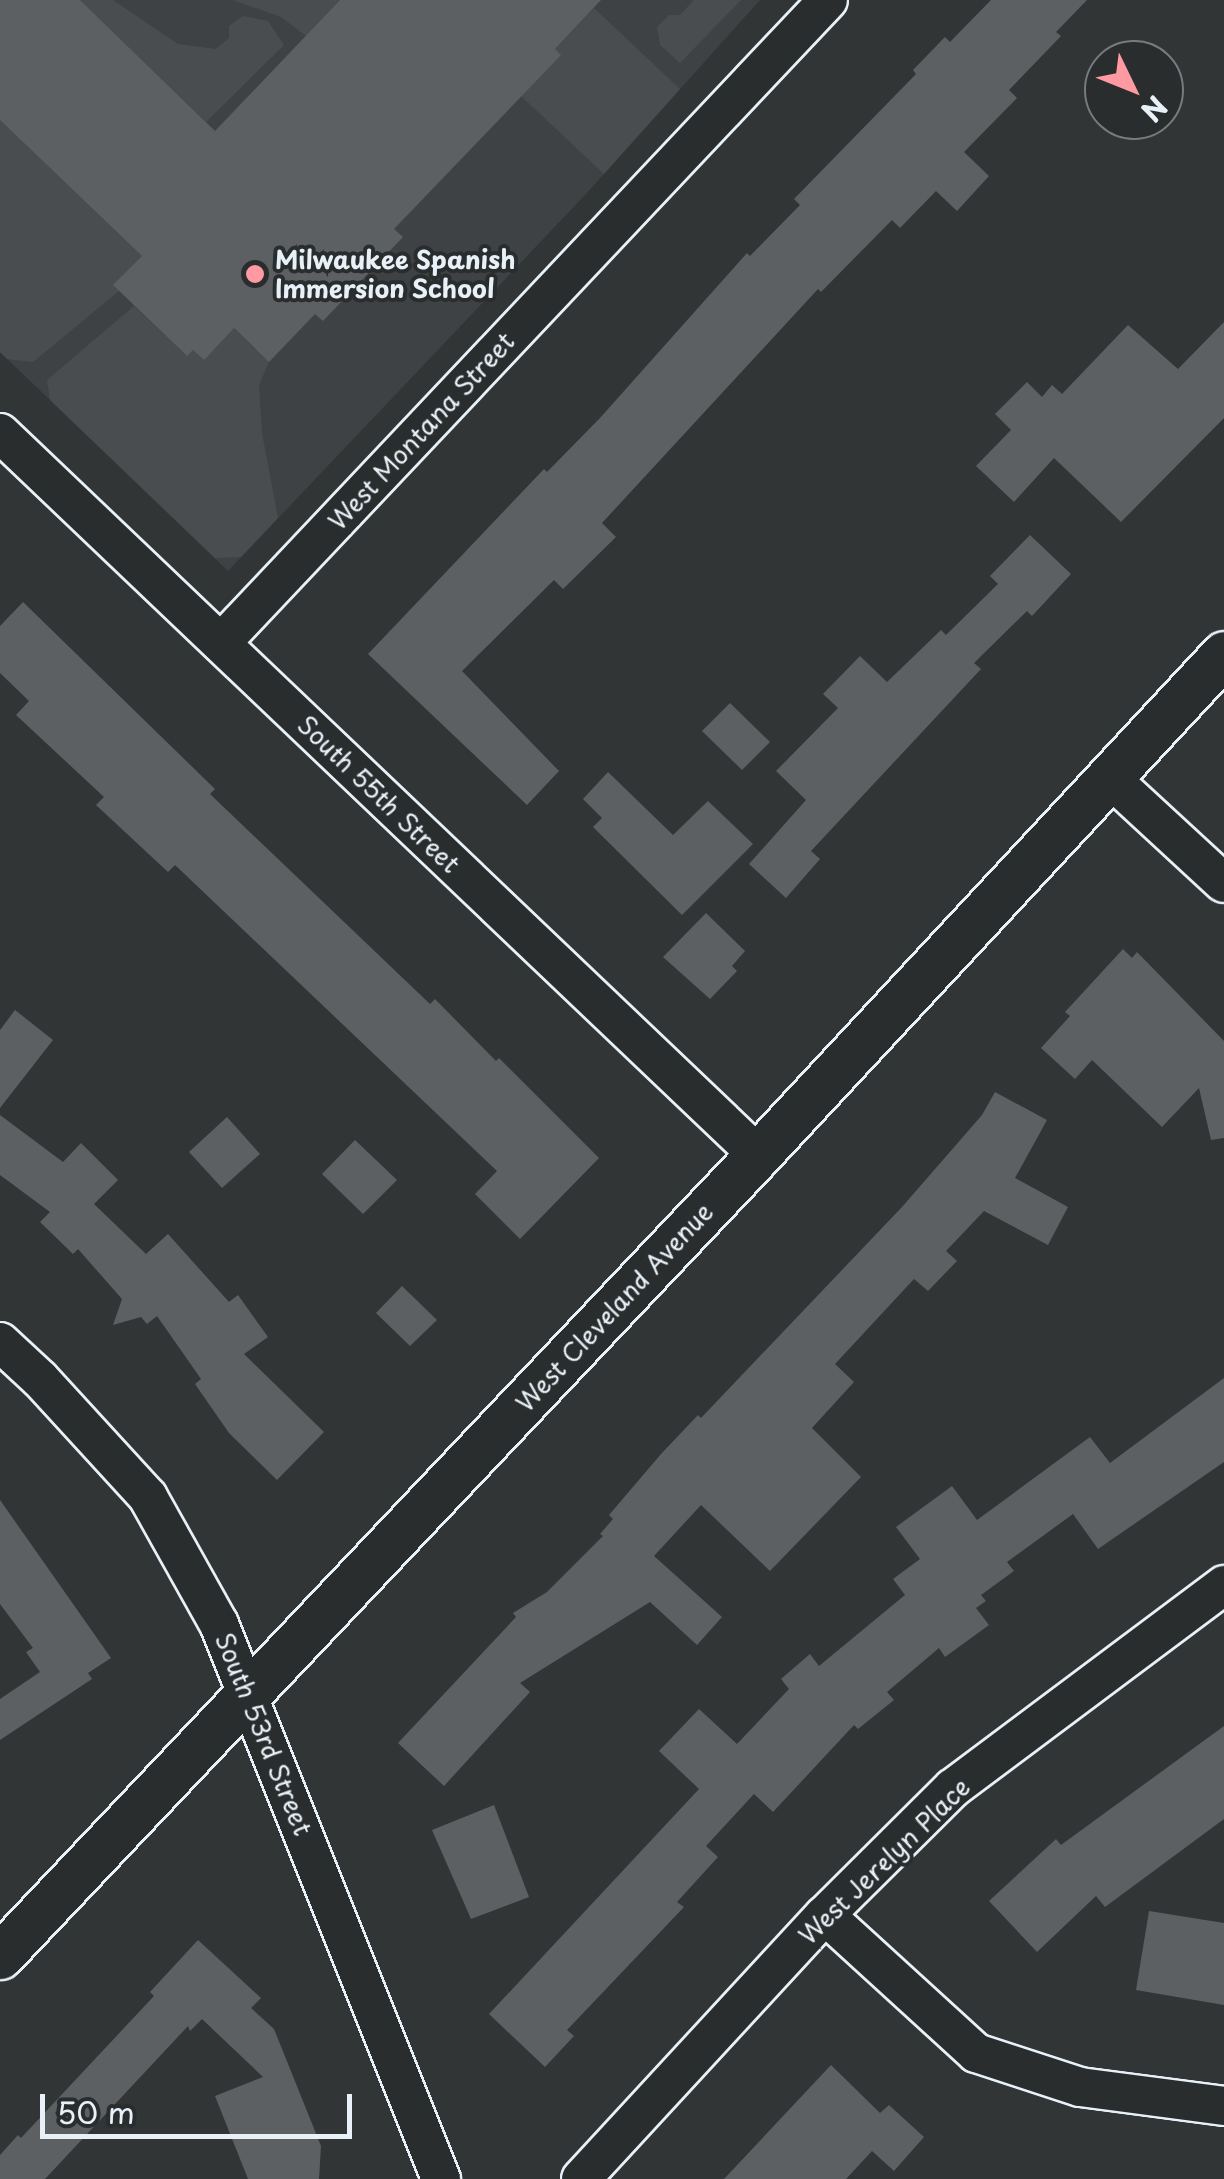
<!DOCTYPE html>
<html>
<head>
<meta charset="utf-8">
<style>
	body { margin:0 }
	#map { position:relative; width:1224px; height:2179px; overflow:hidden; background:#323536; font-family:"Playpen Sans",sans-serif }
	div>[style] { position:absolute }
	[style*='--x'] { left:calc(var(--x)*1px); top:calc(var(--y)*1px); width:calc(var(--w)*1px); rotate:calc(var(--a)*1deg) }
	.built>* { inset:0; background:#3f4244 }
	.green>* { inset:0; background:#494d4f }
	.building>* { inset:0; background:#5c6063 }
	.roads { filter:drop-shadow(2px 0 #e8f1f8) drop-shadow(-2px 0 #e8f1f8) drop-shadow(0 2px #e8f1f8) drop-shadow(0 -2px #e8f1f8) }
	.minor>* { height:38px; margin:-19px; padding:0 19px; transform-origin:19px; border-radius:19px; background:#2a2d2e }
	.tertiary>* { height:45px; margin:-22.5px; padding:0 22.5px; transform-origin:22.5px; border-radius:22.5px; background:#2a2d2e }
	.dots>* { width:28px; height:28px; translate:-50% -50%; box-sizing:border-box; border:5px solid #2a2d2e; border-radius:50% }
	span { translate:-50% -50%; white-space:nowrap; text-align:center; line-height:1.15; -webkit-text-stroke:8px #2a2d2e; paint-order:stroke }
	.poi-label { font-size:25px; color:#e8f1f8; font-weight:700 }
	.left { translate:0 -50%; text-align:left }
	.street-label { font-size:25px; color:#e8f1f8 }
	.north { position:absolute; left:1084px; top:40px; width:100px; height:100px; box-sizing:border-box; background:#2a2d2e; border:2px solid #767b7f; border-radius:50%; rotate:133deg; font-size:28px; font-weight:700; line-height:40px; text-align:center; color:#e8f1f8 }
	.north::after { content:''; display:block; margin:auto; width:35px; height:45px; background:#ff9aa2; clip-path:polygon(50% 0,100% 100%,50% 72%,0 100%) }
	.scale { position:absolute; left:40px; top:2094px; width:312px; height:45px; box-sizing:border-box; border:5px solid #e8f1f8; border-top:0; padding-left:12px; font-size:30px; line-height:35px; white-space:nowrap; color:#e8f1f8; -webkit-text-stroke:8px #2a2d2e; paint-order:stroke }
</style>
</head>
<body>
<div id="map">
	<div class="built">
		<i style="clip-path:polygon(0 0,760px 0,585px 195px,228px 571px,0 352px)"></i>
	</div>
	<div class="green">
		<i style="clip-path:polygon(80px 0,113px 0,178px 44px,216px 49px,229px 38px,229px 26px,243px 16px,268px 21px,284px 45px,206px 122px)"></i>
		<i style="clip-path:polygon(233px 0,340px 0,306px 36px,281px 17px)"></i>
		<i style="clip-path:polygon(694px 0,741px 0,680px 63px,660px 45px,657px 27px,669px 15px,680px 15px)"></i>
		<i style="clip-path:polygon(594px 8px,680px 89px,604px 174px,521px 96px,555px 49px)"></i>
		<i style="clip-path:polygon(0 120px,142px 256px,114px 285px,119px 291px,33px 362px,7px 359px,0 352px)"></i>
		<i style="clip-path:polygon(134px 306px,187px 356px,193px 350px,204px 360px,229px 324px,269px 362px,259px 385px,262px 433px,278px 518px,241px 557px,215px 558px,50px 400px,47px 380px)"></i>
	</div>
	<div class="building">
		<i style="clip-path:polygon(0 0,80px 0,215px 131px,340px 0,601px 0,555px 49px,561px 55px,394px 229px,403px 237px,323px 321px,315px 314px,269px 362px,234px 328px,204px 360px,193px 350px,187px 356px,113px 285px,142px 256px,0 120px)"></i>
		<i style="clip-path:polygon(991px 0,1087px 0,1056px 32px,1061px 36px,1009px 90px,1017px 98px,964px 152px,989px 176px,957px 211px,936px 191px,900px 228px,892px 220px,821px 292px,818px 289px,602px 523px,616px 537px,563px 589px,554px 580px,462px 671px,559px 771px,527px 805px,368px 654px,544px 469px,547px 472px,600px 418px,747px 253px,750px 256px,800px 205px,794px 199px,916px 74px,913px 70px,945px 37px,950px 42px)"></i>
		<i style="clip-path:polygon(1224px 322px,1224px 418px,1121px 522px,1054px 458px,1014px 502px,976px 466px,1011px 430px,995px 414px,1027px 382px,1042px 397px,1052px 385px,1062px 394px,1128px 325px,1178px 369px)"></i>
		<i style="clip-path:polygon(1030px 535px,1071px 574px,1032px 616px,1027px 611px,974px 663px,981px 669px,811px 851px,820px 859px,786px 898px,749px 864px,806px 800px,776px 771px,838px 708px,823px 694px,860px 656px,887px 682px,941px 630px,946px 635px,998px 584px,990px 576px)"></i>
		<i style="clip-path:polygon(23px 602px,215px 789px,210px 794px,430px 1004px,435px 999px,496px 1061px,499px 1058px,599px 1158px,520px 1239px,475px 1194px,497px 1171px,175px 865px,168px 872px,96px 805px,104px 797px,16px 715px,29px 701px,0 673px,0 626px)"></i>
		<i style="clip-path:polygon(730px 703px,770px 742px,742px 770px,702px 731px)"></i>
		<i style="clip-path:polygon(608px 772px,673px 835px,708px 801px,753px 844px,682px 915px,593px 827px,602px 818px,583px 799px)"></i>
		<i style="clip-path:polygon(706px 913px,745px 951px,732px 966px,737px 971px,710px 999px,663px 957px)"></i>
		<i style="clip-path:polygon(1123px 949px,1132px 958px,1137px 952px,1224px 1041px,1224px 1138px,1211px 1140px,1199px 1088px,1162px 1127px,1092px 1060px,1075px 1079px,1041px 1048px,1070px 1016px,1065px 1012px)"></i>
		<i style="clip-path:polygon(15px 1010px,53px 1040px,0 1108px,0 1030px)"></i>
		<i style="clip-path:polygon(995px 1092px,1047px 1120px,1015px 1178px,1068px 1207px,1048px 1245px,984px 1211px,946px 1251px,957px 1261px,928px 1291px,914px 1279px,835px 1364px,854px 1382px,812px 1428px,861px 1477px,770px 1571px,701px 1505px,654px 1556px,722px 1617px,697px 1645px,650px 1602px,520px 1683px,530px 1692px,444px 1786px,398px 1743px,516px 1617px,513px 1613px,547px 1592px,603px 1536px,600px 1534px,613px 1519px,609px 1515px,661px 1454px,698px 1415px,701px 1418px,902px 1207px,982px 1115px)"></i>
		<i style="clip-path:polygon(0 1115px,63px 1162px,81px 1143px,118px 1180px,94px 1204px,146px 1254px,168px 1234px,229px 1302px,238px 1295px,268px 1337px,244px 1354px,324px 1432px,277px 1480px,229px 1433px,195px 1384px,201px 1379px,157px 1316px,147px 1324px,141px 1317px,113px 1325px,122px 1299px,78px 1249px,73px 1254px,40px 1222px,50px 1212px,0 1175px)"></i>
		<i style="clip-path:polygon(227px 1117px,260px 1154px,222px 1188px,189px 1152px)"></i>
		<i style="clip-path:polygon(355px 1140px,397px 1180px,363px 1214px,322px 1174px)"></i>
		<i style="clip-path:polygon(402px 1286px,437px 1320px,410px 1346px,376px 1313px)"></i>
		<i style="clip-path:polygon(1224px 1378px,1224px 1462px,1098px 1549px,1073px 1514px,1007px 1562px,1014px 1571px,981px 1595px,986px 1601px,976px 1608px,989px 1625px,945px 1657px,939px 1648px,887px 1692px,894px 1700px,858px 1729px,854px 1725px,773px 1812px,754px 1794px,706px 1846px,718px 1857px,677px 1902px,684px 1907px,567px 2030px,574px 2036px,545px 2067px,489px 2014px,699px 1789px,659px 1751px,699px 1709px,737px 1744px,789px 1689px,781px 1679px,810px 1654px,819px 1666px,905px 1595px,893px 1579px,920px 1559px,896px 1527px,952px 1486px,977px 1520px,1090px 1437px,1110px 1463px)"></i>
		<i style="clip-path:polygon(0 1500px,111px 1658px,88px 1673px,92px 1679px,0 1740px,0 1699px,40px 1672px,26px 1652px,33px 1648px,0 1604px)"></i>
		<i style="clip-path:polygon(1224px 1726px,1224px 1819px,1105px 1907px,1096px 1896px,1037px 1952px,989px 1901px,1056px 1839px,1061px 1845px)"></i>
		<i style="clip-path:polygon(494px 1805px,529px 1897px,471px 1919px,432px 1830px)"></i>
		<i style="clip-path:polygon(1149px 1911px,1224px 1923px,1224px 2005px,1136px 1990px)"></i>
		<i style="clip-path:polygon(198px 1940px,261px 1998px,251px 2008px,274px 2029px,321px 2146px,319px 2179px,248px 2179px,215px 2096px,263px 2077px,202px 2019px,190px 2031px,188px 2026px,45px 2179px,0 2179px,0 2155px,18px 2135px,21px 2138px,154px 1996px,150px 1992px)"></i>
		<i style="clip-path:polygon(831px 2065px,880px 2113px,889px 2105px,924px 2137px,894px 2171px,872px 2151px,846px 2179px,724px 2179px)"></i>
	</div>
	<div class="roads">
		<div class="minor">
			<i style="--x:0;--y:433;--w:1047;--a:43.61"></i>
			<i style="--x:221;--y:643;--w:884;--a:-46.65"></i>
			<i style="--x:1109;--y:777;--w:156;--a:42.7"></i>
			<i style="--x:0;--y:1342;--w:54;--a:42.8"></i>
			<i style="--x:40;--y:1379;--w:160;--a:47.5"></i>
			<i style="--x:148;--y:1497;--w:145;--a:60.8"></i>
			<i style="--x:219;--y:1624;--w:598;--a:68.2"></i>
			<i style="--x:825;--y:1915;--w:205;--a:42.4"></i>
			<i style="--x:976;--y:2053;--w:109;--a:18.1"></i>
			<i style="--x:1080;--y:2087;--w:145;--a:7.5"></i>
			<i style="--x:581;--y:2179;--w:359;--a:-47.3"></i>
			<i style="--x:825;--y:1915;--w:180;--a:-44.8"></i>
			<i style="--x:953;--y:1788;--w:339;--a:-36.8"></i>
		</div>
		<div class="tertiary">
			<i style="--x:0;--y:1956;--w:1103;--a:-46.58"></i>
			<i style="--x:758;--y:1155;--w:684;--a:-47.07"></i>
		</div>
	</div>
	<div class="dots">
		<i style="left:255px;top:274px;background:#ff9aa2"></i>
	</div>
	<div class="poi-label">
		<span class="left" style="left:275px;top:274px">Milwaukee Spanish<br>Immersion School</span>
	</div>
	<div class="street-label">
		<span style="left:421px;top:431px;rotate:-47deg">West Montana Street</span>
		<span style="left:379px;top:794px;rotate:44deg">South 55th Street</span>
		<span style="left:614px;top:1307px;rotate:-47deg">West Cleveland Avenue</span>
		<span style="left:264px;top:1734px;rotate:68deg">South 53rd Street</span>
		<span style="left:884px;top:1861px;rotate:-44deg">West Jerelyn Place</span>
	</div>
	<div class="north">N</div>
	<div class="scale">50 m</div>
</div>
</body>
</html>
